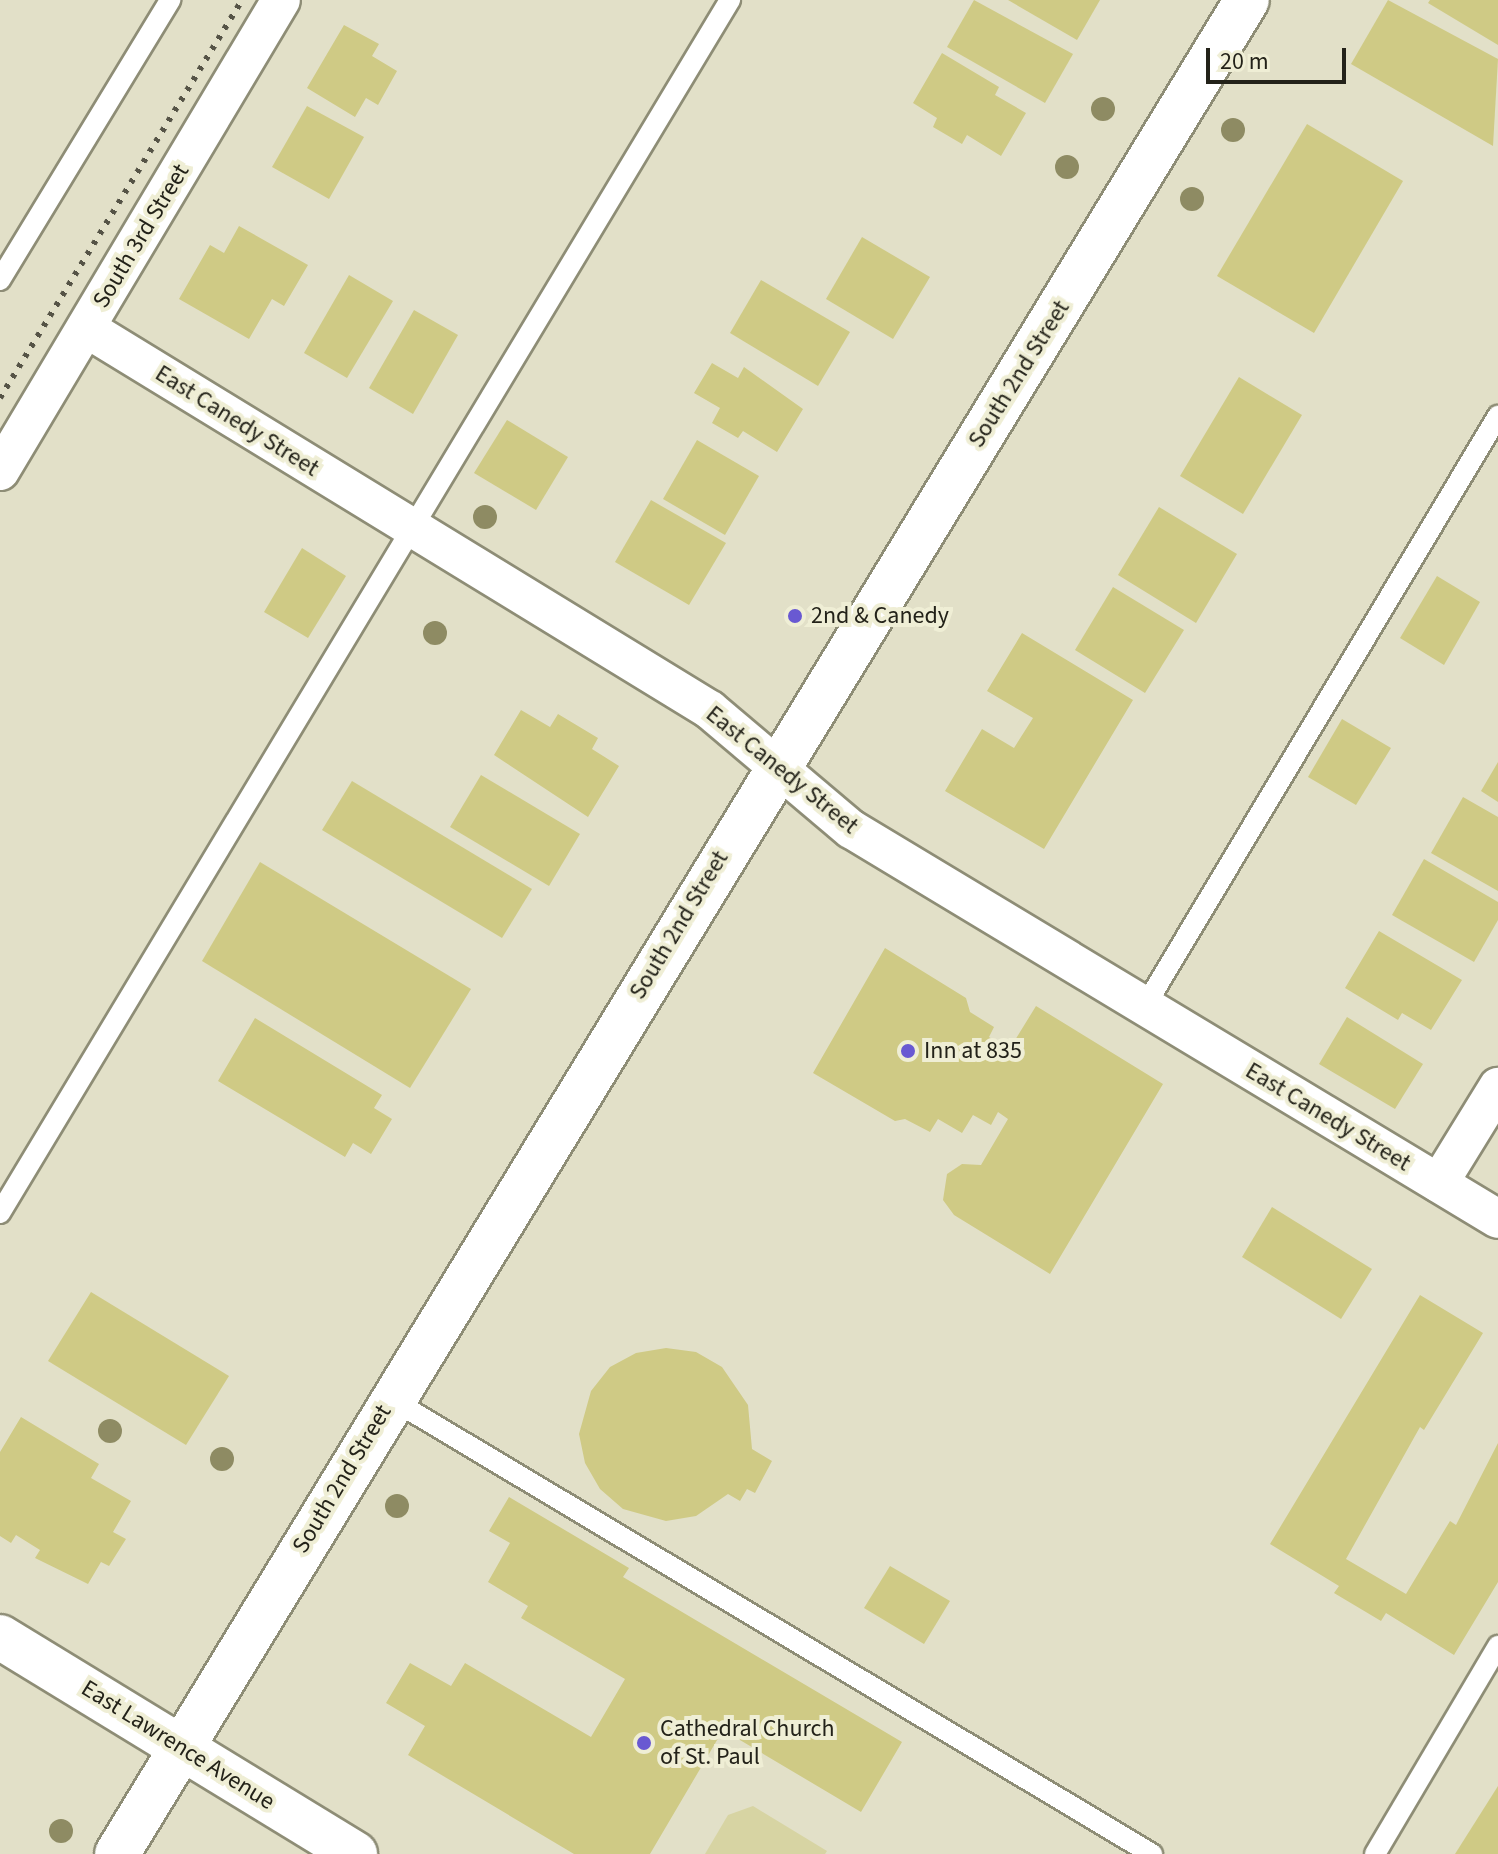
<!DOCTYPE html>
<html>
<head>
<meta charset="utf-8">
<style>
	body { margin:0 }
	#map { position:relative; width:1498px; height:1854px; overflow:hidden; background:#e2e0c8; font-family:"Source Sans 3",sans-serif }
	div>[style] { position:absolute }
	[style*='--x'] { left:calc(var(--x)*1px); top:calc(var(--y)*1px); width:calc(var(--w)*1px); rotate:calc(var(--a)*1deg) }
	.green>* { inset:0; background:#d7d4a3 }
	.building>* { inset:0; background:#cfca85 }
	.roads { filter:drop-shadow(2px 0 #8e8d76) drop-shadow(-2px 0 #8e8d76) drop-shadow(0 2px #8e8d76) drop-shadow(0 -2px #8e8d76) }
	.lane>* { height:20px; margin:-10px; padding:0 10px; transform-origin:10px; border-radius:10px; background:#fff }
	.street>* { height:38px; margin:-19px; padding:0 19px; transform-origin:19px; border-radius:19px; background:#fff }
	.secondary>* { height:44px; margin:-22px; padding:0 22px; transform-origin:22px; border-radius:22px; background:#fff }
	.rail>* { height:6px; margin-top:-3px; transform-origin:0; background:repeating-linear-gradient(90deg,#555346 0 4px,transparent 0 12px) }
	.trees>* { width:24px; height:24px; margin:-12px; border-radius:50%; background:#8e8b63 }
	.dots>* { width:22px; height:22px; translate:-50% -50%; box-sizing:border-box; border:4px solid #efeed5; border-radius:50% }
	span { translate:-50% -50%; white-space:nowrap; text-align:center; line-height:1.15; -webkit-text-stroke:8px #efeed5; paint-order:stroke }
	.street-label { font-size:24px; color:#232219 }
	.poi-label { font-size:24px; color:#232219 }
	.left { translate:0 -50%; text-align:left }
	.scale { position:absolute; left:1206px; top:48px; width:140px; height:36px; box-sizing:border-box; border:4px solid #232219; border-top:0; padding-left:10px; font-size:24px; line-height:28px; white-space:nowrap; color:#232219; -webkit-text-stroke:6px #efeed5; paint-order:stroke }
</style>
</head>
<body>
<div id="map">
	<div class="green">
		<i style="clip-path:polygon(753px 1806px,827px 1851px,825px 1854px,705px 1854px,728px 1815px)"></i>
	</div>
	<div class="building">
		<i style="clip-path:polygon(974px 0,1073px 54px,1045px 103px,947px 47px)"></i>
		<i style="clip-path:polygon(1008px 0,1100px 0,1077px 40px)"></i>
		<i style="clip-path:polygon(1388px 0,1498px 59px,1493px 146px,1351px 64px)"></i>
		<i style="clip-path:polygon(1430px 0,1498px 0,1498px 45px,1428px 3px)"></i>
		<i style="clip-path:polygon(344px 25px,379px 44px,372px 56px,397px 71px,378px 105px,366px 98px,355px 117px,307px 88px)"></i>
		<i style="clip-path:polygon(942px 53px,999px 87px,995px 95px,1026px 113px,1001px 156px,967px 135px,962px 144px,933px 127px,937px 118px,913px 103px)"></i>
		<i style="clip-path:polygon(307px 106px,364px 137px,329px 199px,272px 167px)"></i>
		<i style="clip-path:polygon(1307px 124px,1403px 181px,1314px 333px,1217px 276px)"></i>
		<i style="clip-path:polygon(239px 226px,308px 265px,284px 306px,272px 299px,249px 339px,179px 299px,210px 245px,224px 253px)"></i>
		<i style="clip-path:polygon(862px 237px,930px 277px,893px 339px,826px 299px)"></i>
		<i style="clip-path:polygon(349px 275px,393px 301px,347px 378px,304px 353px)"></i>
		<i style="clip-path:polygon(761px 280px,850px 332px,818px 386px,730px 333px)"></i>
		<i style="clip-path:polygon(414px 310px,458px 335px,413px 414px,369px 388px)"></i>
		<i style="clip-path:polygon(712px 363px,738px 378px,744px 367px,803px 409px,777px 452px,743px 431px,738px 438px,712px 423px,720px 408px,694px 393px)"></i>
		<i style="clip-path:polygon(1239px 377px,1302px 415px,1243px 514px,1180px 476px)"></i>
		<i style="clip-path:polygon(507px 420px,568px 457px,536px 510px,474px 473px)"></i>
		<i style="clip-path:polygon(697px 440px,759px 476px,725px 535px,663px 499px)"></i>
		<i style="clip-path:polygon(651px 500px,726px 543px,689px 605px,615px 562px)"></i>
		<i style="clip-path:polygon(1159px 507px,1237px 554px,1196px 623px,1118px 575px)"></i>
		<i style="clip-path:polygon(302px 548px,346px 576px,308px 638px,264px 612px)"></i>
		<i style="clip-path:polygon(1437px 576px,1480px 602px,1444px 665px,1400px 638px)"></i>
		<i style="clip-path:polygon(1113px 587px,1184px 630px,1145px 693px,1075px 650px)"></i>
		<i style="clip-path:polygon(1022px 633px,1133px 700px,1044px 849px,945px 791px,982px 729px,1014px 748px,1033px 718px,987px 691px)"></i>
		<i style="clip-path:polygon(521px 710px,550px 727px,558px 714px,598px 738px,592px 749px,619px 766px,588px 817px,494px 755px)"></i>
		<i style="clip-path:polygon(1342px 719px,1391px 748px,1356px 805px,1308px 777px)"></i>
		<i style="clip-path:polygon(1498px 762px,1498px 802px,1481px 791px)"></i>
		<i style="clip-path:polygon(481px 775px,580px 834px,549px 886px,450px 827px)"></i>
		<i style="clip-path:polygon(352px 781px,532px 889px,502px 938px,322px 830px)"></i>
		<i style="clip-path:polygon(1463px 797px,1498px 817px,1498px 891px,1431px 853px)"></i>
		<i style="clip-path:polygon(1424px 859px,1498px 902px,1498px 920px,1474px 962px,1392px 915px)"></i>
		<i style="clip-path:polygon(260px 862px,471px 989px,410px 1088px,202px 961px)"></i>
		<i style="clip-path:polygon(1379px 931px,1462px 980px,1431px 1030px,1402px 1013px,1398px 1020px,1345px 988px)"></i>
		<i style="clip-path:polygon(885px 948px,966px 998px,970px 1012px,994px 1027px,989px 1037px,1009px 1050px,1036px 1006px,1163px 1084px,1050px 1274px,954px 1215px,943px 1200px,947px 1174px,962px 1164px,981px 1165px,1008px 1119px,998px 1112px,991px 1125px,973px 1115px,962px 1133px,938px 1119px,930px 1132px,905px 1119px,895px 1121px,813px 1073px)"></i>
		<i style="clip-path:polygon(1347px 1017px,1423px 1064px,1395px 1109px,1319px 1064px)"></i>
		<i style="clip-path:polygon(255px 1018px,382px 1095px,374px 1108px,392px 1119px,371px 1154px,353px 1143px,345px 1157px,218px 1081px)"></i>
		<i style="clip-path:polygon(1272px 1207px,1372px 1269px,1341px 1319px,1242px 1257px)"></i>
		<i style="clip-path:polygon(91px 1292px,229px 1376px,186px 1445px,48px 1361px)"></i>
		<i style="clip-path:polygon(1420px 1295px,1483px 1333px,1424px 1430px,1420px 1427px,1346px 1559px,1406px 1594px,1450px 1521px,1456px 1525px,1498px 1443px,1498px 1582px,1454px 1655px,1386px 1613px,1381px 1621px,1334px 1593px,1339px 1586px,1270px 1544px)"></i>
		<i style="clip-path:polygon(666px 1348px,696px 1352px,722px 1367px,748px 1405px,752px 1449px,772px 1461px,755px 1493px,747px 1489px,740px 1501px,728px 1494px,696px 1516px,666px 1521px,623px 1509px,600px 1489px,585px 1463px,579px 1434px,591px 1391px,610px 1367px,636px 1353px)"></i>
		<i style="clip-path:polygon(21px 1417px,99px 1464px,91px 1478px,131px 1501px,113px 1532px,126px 1539px,109px 1566px,101px 1562px,88px 1584px,35px 1558px,40px 1550px,16px 1535px,11px 1543px,0 1536px,0 1452px)"></i>
		<i style="clip-path:polygon(509px 1497px,629px 1568px,623px 1577px,902px 1742px,861px 1812px,723px 1730px,650px 1854px,574px 1854px,408px 1755px,425px 1726px,386px 1703px,410px 1663px,451px 1686px,465px 1663px,591px 1737px,625px 1679px,521px 1618px,528px 1606px,488px 1582px,510px 1543px,489px 1531px)"></i>
		<i style="clip-path:polygon(890px 1566px,950px 1601px,924px 1644px,864px 1608px)"></i>
		<i style="clip-path:polygon(1498px 1786px,1498px 1854px,1455px 1854px)"></i>
	</div>
	<div class="roads">
		<div class="lane">
			<i style="--x:0;--y:280;--w:328;--a:-58.7"></i>
			<i style="--x:1145;--y:1006;--w:688;--a:-59.11"></i>
			<i style="--x:0;--y:1213;--w:1416;--a:-58.96"></i>
			<i style="--x:391;--y:1399;--w:887;--a:30.88"></i>
			<i style="--x:1375;--y:1854;--w:242;--a:-59.4"></i>
		</div>
		<div class="street">
			<i style="--x:86;--y:328;--w:732;--a:31.47"></i>
			<i style="--x:710;--y:710;--w:185;--a:40.2"></i>
			<i style="--x:851;--y:829;--w:755;--a:31.08"></i>
			<i style="--x:0;--y:471;--w:548;--a:-59.18"></i>
			<i style="--x:1439;--y:1183;--w:113;--a:-58.4"></i>
		</div>
		<div class="secondary">
			<i style="--x:0;--y:1637;--w:416;--a:31.4"></i>
			<i style="--x:117;--y:1854;--w:2171;--a:-58.64"></i>
		</div>
	</div>
	<div class="rail">
		<i style="--x:0;--y:398;--w:466;--a:-58.7"></i>
	</div>
	<div class="trees">
		<i style="left:1103px;top:109px"></i>
		<i style="left:1233px;top:130px"></i>
		<i style="left:1067px;top:167px"></i>
		<i style="left:1192px;top:199px"></i>
		<i style="left:485px;top:517px"></i>
		<i style="left:435px;top:633px"></i>
		<i style="left:110px;top:1431px"></i>
		<i style="left:222px;top:1459px"></i>
		<i style="left:397px;top:1506px"></i>
		<i style="left:61px;top:1831px"></i>
	</div>
	<div class="dots">
		<i style="left:795px;top:616px;background:#6959d2"></i>
		<i style="left:908px;top:1051px;background:#6959d2"></i>
		<i style="left:644px;top:1743px;background:#6959d2"></i>
	</div>
	<div class="street-label">
		<span style="left:141px;top:236px;rotate:-59deg">South 3rd Street</span>
		<span style="left:1019px;top:374px;rotate:-58deg">South 2nd Street</span>
		<span style="left:237px;top:421px;rotate:32deg">East Canedy Street</span>
		<span style="left:782px;top:770px;rotate:39deg">East Canedy Street</span>
		<span style="left:679px;top:925px;rotate:-59deg">South 2nd Street</span>
		<span style="left:1328px;top:1117px;rotate:31deg">East Canedy Street</span>
		<span style="left:342px;top:1479px;rotate:-59deg">South 2nd Street</span>
		<span style="left:178px;top:1745px;rotate:32deg">East Lawrence Avenue</span>
	</div>
	<div class="poi-label">
		<span class="left" style="left:811px;top:616px">2nd &amp; Canedy</span>
		<span class="left" style="left:924px;top:1051px">Inn at 835</span>
		<span class="left" style="left:660px;top:1743px">Cathedral Church<br>of St. Paul</span>
	</div>
	<div class="scale">20 m</div>
</div>
</body>
</html>
